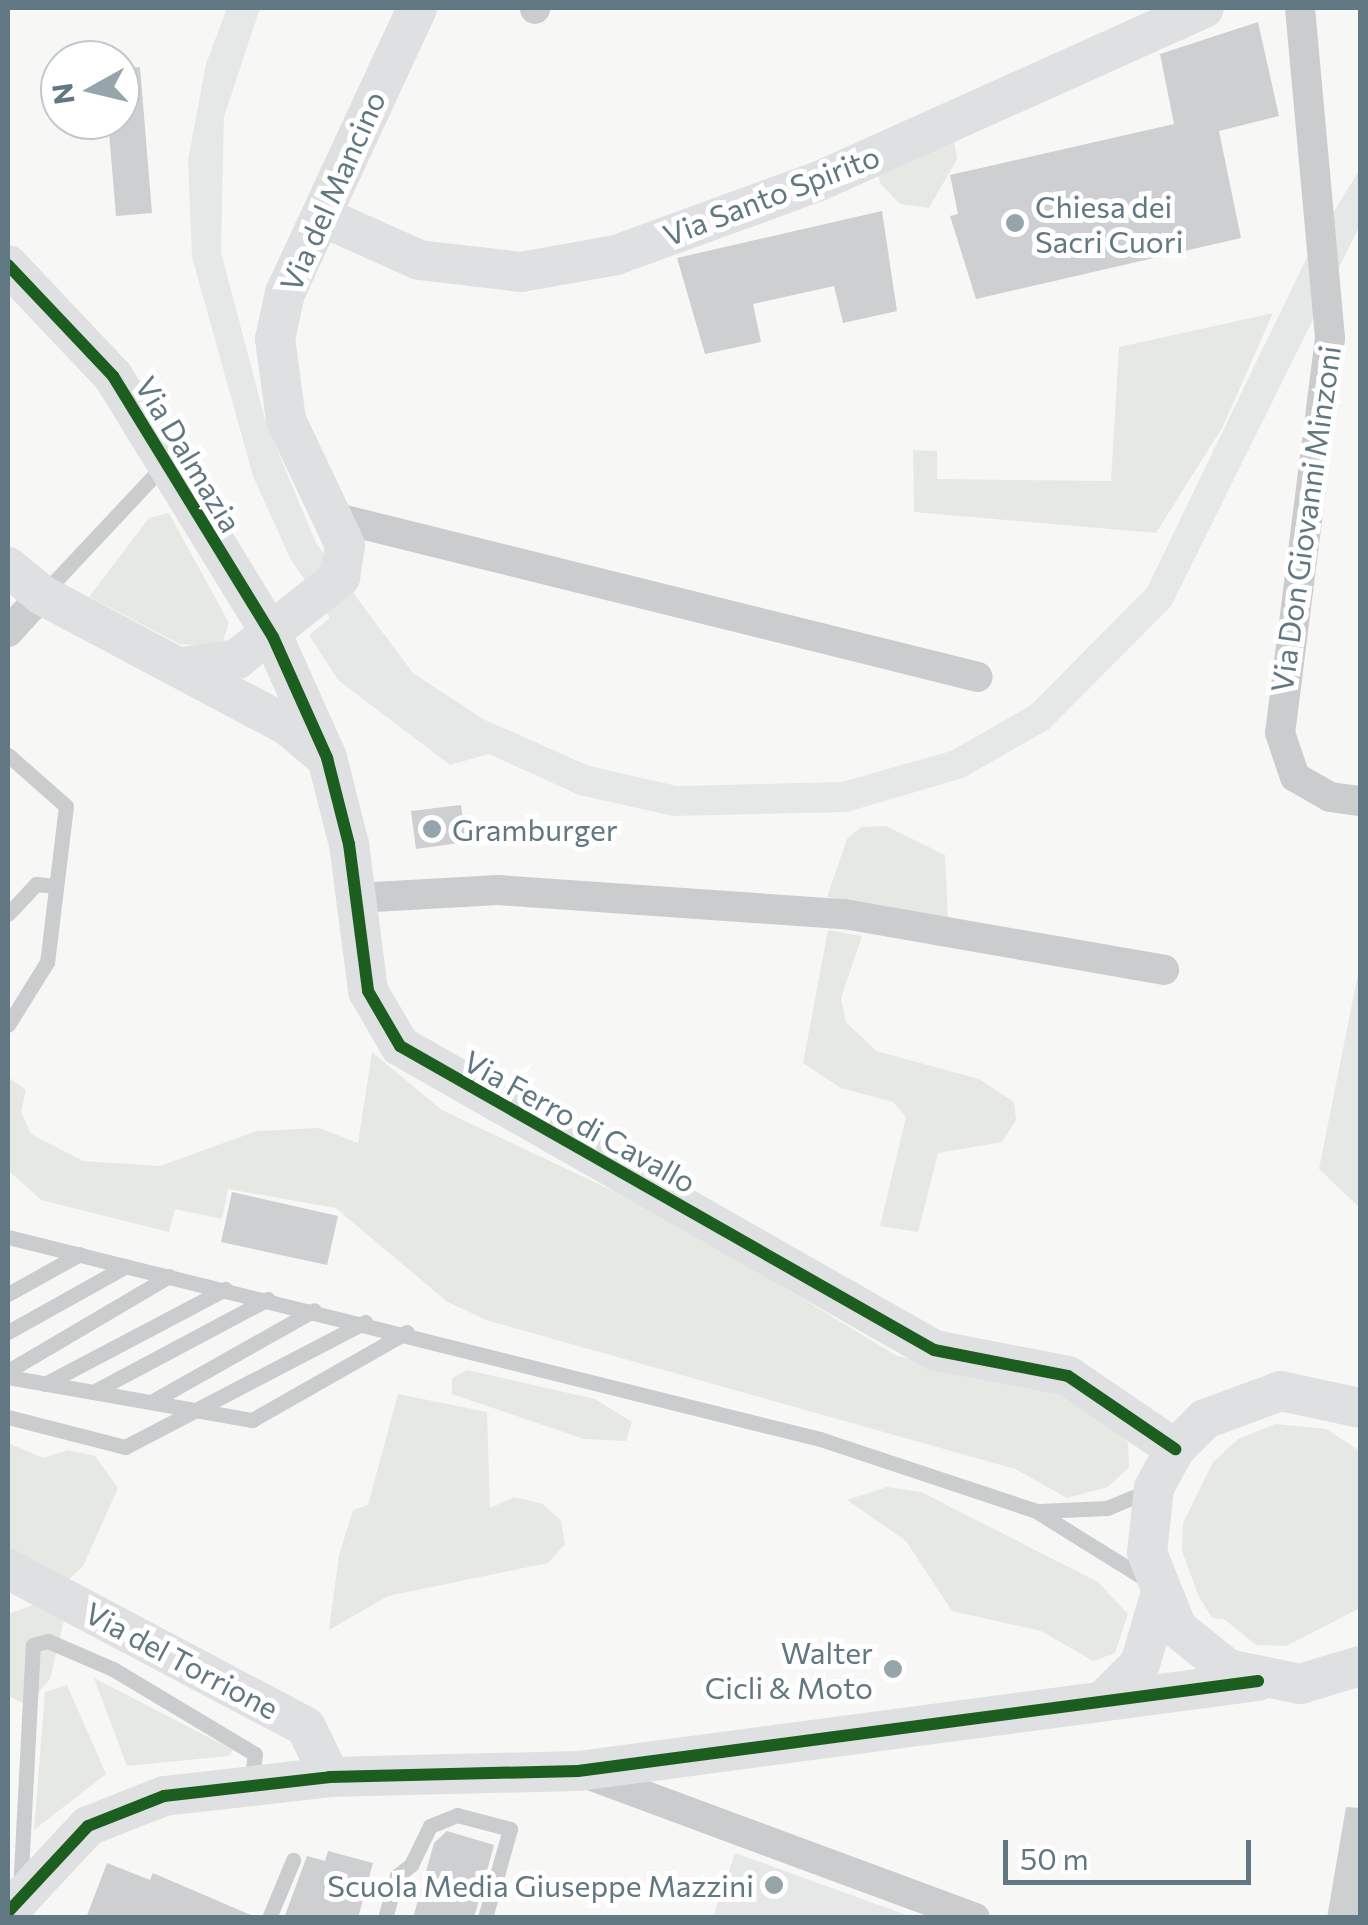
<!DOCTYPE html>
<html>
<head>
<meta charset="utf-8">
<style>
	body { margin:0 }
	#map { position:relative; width:1368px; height:1925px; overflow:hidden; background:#f7f7f6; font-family:Commissioner,sans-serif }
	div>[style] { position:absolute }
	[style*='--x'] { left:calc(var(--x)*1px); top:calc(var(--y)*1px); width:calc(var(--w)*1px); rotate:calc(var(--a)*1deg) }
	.built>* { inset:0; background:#e6e8e8 }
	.green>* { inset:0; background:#e6e9e3 }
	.building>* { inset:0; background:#cdcfd0 }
	.lane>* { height:15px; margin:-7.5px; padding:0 7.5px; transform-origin:7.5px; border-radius:7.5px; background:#cbcccd }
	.street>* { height:30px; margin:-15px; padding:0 15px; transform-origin:15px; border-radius:15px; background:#cbcccd }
	.secondary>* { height:40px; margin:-20px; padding:0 20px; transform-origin:20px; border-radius:20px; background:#dfe0e1 }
	.cycleway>* { height:12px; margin:-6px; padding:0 6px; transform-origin:6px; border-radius:6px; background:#1b5e20 }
	.dots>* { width:28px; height:28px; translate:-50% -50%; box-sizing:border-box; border:5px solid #fff; border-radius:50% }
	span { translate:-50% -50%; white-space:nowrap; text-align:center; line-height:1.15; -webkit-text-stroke:10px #fff; paint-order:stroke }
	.street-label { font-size:30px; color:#617882 }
	.poi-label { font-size:30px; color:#617882 }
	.left { translate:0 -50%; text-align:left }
	.right { translate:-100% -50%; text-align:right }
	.frame { position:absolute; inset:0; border:10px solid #617882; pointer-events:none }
	.north { position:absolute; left:40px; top:40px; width:100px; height:100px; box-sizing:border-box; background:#fff; border:2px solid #c0c9cd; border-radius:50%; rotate:262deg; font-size:28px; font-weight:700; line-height:40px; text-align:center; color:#617882 }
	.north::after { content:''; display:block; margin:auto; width:35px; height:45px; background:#96a4ab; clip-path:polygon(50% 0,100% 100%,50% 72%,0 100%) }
	.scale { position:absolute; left:1003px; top:1840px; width:248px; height:45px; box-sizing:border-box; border:5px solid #617882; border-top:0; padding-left:12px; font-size:30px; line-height:35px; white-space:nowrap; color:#617882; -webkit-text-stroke:8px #fff; paint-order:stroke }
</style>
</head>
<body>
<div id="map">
	<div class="built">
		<i style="clip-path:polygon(227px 8px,260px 8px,224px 117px,221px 252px,266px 423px,316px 543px,413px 673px,483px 719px,589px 766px,677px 786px,842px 782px,951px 751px,1031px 705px,1147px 588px,1311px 249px,1360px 169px,1360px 225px,1171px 606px,1049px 729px,963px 778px,847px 812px,673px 816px,579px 795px,489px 754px,450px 765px,338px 680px,309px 635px,330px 618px,290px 558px,253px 476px,192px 257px,188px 160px,206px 64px)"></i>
		<i style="clip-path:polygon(735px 1853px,912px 1917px,713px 1917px)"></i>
	</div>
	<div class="green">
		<i style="clip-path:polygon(954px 139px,957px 159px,929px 208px,900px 204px,880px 183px,878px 174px)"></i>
		<i style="clip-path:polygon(1273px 313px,1222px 428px,1156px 533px,914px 512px,913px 450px,937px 451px,937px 479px,1111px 481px,1119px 347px)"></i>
		<i style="clip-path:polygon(169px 513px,229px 623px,221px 647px,180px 644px,89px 597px,149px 518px)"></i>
		<i style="clip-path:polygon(886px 826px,945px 855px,948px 919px,827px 897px,847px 839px,861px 827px)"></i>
		<i style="clip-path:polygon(828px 930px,862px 936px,841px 998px,846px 1022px,876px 1051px,979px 1079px,1014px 1102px,1016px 1120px,1002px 1142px,938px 1153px,918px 1232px,880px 1226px,906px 1117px,893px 1102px,841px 1088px,803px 1063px)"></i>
		<i style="clip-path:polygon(1360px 964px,1360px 1208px,1319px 1169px)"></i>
		<i style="clip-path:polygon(372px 1052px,442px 1110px,664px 1215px,897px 1356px,1067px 1394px,1102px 1410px,1128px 1443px,1129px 1467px,1108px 1487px,1067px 1498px,1015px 1469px,486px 1320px,446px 1301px,336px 1208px,228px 1189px,222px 1219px,175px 1209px,169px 1232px,41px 1200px,8px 1170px,8px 1077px,26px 1090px,21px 1112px,31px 1134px,83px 1161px,160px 1166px,257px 1131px,319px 1128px,358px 1143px)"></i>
		<i style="clip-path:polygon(467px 1370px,595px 1399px,632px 1422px,626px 1441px,584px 1439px,452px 1394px,452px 1378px)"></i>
		<i style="clip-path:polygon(398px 1394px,487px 1412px,490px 1508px,514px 1497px,543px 1504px,561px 1521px,565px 1544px,548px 1563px,388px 1596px,329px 1630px,339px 1555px,353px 1510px,368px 1505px)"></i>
		<i style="clip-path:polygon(1276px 1424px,1326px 1429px,1360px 1451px,1360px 1608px,1286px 1646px,1256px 1645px,1224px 1619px,1212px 1618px,1198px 1595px,1182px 1551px,1183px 1523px,1213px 1462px,1238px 1439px)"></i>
		<i style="clip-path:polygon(8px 1443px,43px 1458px,68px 1450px,95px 1456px,118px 1488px,83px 1566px,67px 1581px,8px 1552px)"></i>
		<i style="clip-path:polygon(887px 1487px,921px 1492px,1098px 1582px,1128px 1614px,1115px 1653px,1093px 1661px,1041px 1631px,952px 1611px,906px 1541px,847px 1500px)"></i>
		<i style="clip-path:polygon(39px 1603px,64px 1620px,50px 1679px,27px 1705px,8px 1696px,8px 1614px)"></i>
		<i style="clip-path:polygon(94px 1678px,233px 1750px,229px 1756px,127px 1766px)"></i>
		<i style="clip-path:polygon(67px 1685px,106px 1774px,34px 1830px,45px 1692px)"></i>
	</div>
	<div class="building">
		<i style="clip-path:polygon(1258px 22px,1279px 116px,1219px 131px,1241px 238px,976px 299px,950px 216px,958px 214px,950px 175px,1174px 124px,1160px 54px)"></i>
		<i style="clip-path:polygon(140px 67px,152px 213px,116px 216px,108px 120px,120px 120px,120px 68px)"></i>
		<i style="clip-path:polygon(882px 211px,897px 311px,843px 323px,834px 286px,753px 304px,761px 342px,705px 354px,677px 258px)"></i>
		<i style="clip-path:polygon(461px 805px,466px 842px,416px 849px,411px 811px)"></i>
		<i style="clip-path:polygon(232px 1192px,338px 1216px,327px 1265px,221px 1242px)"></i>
		<i style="clip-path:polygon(1346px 1807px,1360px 1808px,1360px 1918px,1327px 1918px)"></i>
		<i style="clip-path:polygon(447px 1831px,494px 1845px,474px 1918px,413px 1918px,434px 1843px)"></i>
		<i style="clip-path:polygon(328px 1851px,373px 1863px,358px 1918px,284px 1918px,307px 1856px,325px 1861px)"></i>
		<i style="clip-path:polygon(107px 1863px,150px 1880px,153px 1873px,258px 1918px,86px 1918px)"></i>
	</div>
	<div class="lane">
		<i style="--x:42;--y:595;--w:177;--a:-46.8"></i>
		<i style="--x:8;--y:755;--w:77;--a:41.3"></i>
		<i style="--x:66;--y:806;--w:157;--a:96.9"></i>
		<i style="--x:47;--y:962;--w:74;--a:121.8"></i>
		<i style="--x:8;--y:914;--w:41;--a:-47"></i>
		<i style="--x:36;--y:884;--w:20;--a:6"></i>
		<i style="--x:8;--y:1237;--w:837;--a:13.97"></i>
		<i style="--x:820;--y:1439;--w:228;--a:18.4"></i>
		<i style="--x:1036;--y:1511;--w:131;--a:31.9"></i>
		<i style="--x:8;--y:1294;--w:82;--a:-29.1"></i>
		<i style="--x:8;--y:1332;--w:135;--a:-29.2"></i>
		<i style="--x:8;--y:1371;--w:187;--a:-30.5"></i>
		<i style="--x:8;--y:1377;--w:248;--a:10"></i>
		<i style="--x:252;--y:1420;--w:178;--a:-29.6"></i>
		<i style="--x:45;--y:1384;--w:204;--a:-27.8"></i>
		<i style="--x:93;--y:1392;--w:198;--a:-28"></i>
		<i style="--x:151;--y:1402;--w:187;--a:-29.4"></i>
		<i style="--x:8;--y:1417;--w:121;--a:14.4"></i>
		<i style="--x:125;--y:1447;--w:271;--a:-27.5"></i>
		<i style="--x:1040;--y:1511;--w:67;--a:-2.6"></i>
		<i style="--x:1107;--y:1508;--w:44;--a:-22.5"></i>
		<i style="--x:20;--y:1891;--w:246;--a:-87"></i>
		<i style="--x:33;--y:1645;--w:16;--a:-15"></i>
		<i style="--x:48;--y:1641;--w:71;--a:23.3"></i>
		<i style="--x:113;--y:1669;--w:165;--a:30.9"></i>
		<i style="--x:255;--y:1754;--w:28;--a:98"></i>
		<i style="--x:269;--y:1918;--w:63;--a:-67.5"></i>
		<i style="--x:385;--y:1918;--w:44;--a:-74.1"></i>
		<i style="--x:397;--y:1876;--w:18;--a:-38"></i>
		<i style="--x:411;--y:1865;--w:43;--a:-64"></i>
		<i style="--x:430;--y:1826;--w:29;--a:-22"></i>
		<i style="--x:457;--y:1815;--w:55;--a:14.8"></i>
		<i style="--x:510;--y:1829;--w:92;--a:105.7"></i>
	</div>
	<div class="street">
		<i style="--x:1300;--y:8;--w:331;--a:84.8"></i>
		<i style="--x:1330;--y:338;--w:398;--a:97.2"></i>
		<i style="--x:1280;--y:733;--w:46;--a:71.2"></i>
		<i style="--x:1295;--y:777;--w:40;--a:29.7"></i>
		<i style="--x:1330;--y:797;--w:30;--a:8"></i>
		<i style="--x:535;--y:9;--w:1;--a:-90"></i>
		<i style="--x:337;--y:518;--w:660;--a:13.93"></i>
		<i style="--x:8;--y:632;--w:50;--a:-47.4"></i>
		<i style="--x:356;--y:898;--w:142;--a:-3.2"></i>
		<i style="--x:498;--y:890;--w:347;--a:4"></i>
		<i style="--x:844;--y:914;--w:325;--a:9.9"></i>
		<i style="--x:581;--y:1772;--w:420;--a:20.3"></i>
	</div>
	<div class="secondary">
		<i style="--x:321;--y:216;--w:107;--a:24.2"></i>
		<i style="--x:419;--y:260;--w:103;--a:6.7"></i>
		<i style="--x:521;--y:272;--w:97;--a:-10.1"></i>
		<i style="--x:616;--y:255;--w:214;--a:-20"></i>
		<i style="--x:817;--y:182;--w:424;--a:-24.2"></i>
		<i style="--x:8;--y:265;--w:153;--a:46.6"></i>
		<i style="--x:113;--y:376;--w:306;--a:58.5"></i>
		<i style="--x:273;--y:637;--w:133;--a:65.9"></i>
		<i style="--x:327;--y:758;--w:89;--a:75.7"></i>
		<i style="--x:349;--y:844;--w:148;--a:82.6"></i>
		<i style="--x:368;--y:991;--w:64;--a:59.8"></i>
		<i style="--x:400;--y:1046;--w:614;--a:29.65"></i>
		<i style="--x:934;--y:1350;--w:136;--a:11"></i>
		<i style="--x:1068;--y:1376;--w:130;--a:34.3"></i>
		<i style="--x:8;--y:567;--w:44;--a:39.5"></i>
		<i style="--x:42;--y:595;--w:279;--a:28"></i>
		<i style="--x:288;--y:726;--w:47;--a:39.8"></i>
		<i style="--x:183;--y:667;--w:55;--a:-8.4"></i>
		<i style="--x:237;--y:659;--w:132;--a:-38.5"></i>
		<i style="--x:340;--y:577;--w:32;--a:-81"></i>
		<i style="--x:345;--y:545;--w:138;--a:-115.3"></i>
		<i style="--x:286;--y:420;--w:82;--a:-97.7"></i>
		<i style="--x:275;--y:339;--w:47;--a:-77.7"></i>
		<i style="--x:285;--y:293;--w:314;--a:-65.1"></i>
		<i style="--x:1360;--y:1408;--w:81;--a:-167.9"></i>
		<i style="--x:1281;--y:1391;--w:81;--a:159.8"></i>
		<i style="--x:1205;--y:1419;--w:42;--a:135"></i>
		<i style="--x:1175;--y:1449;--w:44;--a:118.3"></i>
		<i style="--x:1154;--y:1488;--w:65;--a:96.1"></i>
		<i style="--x:1147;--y:1553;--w:81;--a:68.2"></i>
		<i style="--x:1177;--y:1628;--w:65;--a:38.8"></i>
		<i style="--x:1228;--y:1669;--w:74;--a:11.8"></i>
		<i style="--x:1300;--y:1684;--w:63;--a:-16.7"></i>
		<i style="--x:8;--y:1569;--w:337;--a:27.9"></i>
		<i style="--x:306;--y:1727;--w:55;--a:64.4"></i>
		<i style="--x:1108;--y:1696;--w:45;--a:-45"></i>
		<i style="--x:1140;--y:1664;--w:67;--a:-73.5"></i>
		<i style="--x:8;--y:1912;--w:117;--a:-47.1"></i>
		<i style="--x:88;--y:1826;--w:82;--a:-21.5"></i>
		<i style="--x:164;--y:1796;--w:167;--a:-6.5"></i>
		<i style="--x:330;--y:1777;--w:248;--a:-1.4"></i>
		<i style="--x:578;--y:1771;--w:686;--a:-7.54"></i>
	</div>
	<div class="cycleway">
		<i style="--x:8;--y:265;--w:153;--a:46.6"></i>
		<i style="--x:113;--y:376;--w:306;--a:58.5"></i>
		<i style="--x:273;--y:637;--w:133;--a:65.9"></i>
		<i style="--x:327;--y:758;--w:89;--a:75.7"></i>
		<i style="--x:349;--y:844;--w:148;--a:82.6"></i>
		<i style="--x:368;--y:991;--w:64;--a:59.8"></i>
		<i style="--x:400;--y:1046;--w:614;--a:29.65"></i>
		<i style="--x:934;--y:1350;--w:136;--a:11"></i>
		<i style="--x:1068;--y:1376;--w:130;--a:34.3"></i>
		<i style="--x:8;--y:1912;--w:117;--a:-47.1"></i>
		<i style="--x:88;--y:1826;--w:82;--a:-21.5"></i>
		<i style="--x:164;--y:1796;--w:167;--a:-6.5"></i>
		<i style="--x:330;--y:1777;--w:248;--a:-1.4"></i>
		<i style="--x:578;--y:1771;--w:686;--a:-7.54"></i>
	</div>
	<div class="dots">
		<i style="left:1015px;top:223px;background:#96a4ab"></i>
		<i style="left:432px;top:829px;background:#96a4ab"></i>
		<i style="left:893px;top:1669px;background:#96a4ab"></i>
		<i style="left:774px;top:1885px;background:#96a4ab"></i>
	</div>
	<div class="street-label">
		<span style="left:332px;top:191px;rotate:-66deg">Via del Mancino</span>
		<span style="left:771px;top:195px;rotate:-21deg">Via Santo Spirito</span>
		<span style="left:189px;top:454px;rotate:59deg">Via Dalmazia</span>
		<span style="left:1305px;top:519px;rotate:-82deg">Via Don Giovanni Minzoni</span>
		<span style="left:580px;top:1121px;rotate:29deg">Via Ferro di Cavallo</span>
		<span style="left:182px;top:1660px;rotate:28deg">Via del Torrione</span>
	</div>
	<div class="poi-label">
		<span class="left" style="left:1035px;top:223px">Chiesa dei<br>Sacri Cuori</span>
		<span class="left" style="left:452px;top:829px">Gramburger</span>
		<span class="right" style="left:873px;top:1669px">Walter<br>Cicli &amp; Moto</span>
		<span class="right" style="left:754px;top:1885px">Scuola Media Giuseppe Mazzini</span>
	</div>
	<div class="frame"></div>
	<div class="north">N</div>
	<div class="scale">50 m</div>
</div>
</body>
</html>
